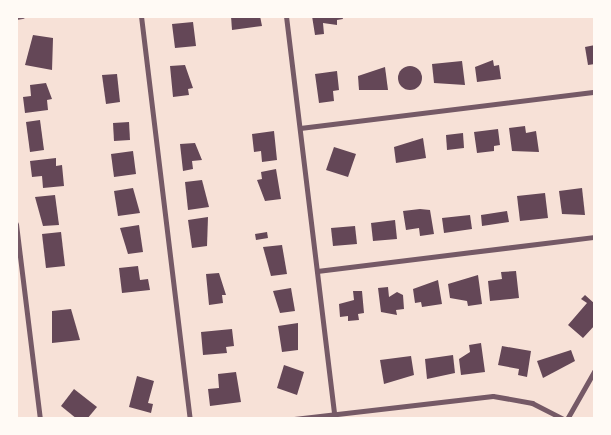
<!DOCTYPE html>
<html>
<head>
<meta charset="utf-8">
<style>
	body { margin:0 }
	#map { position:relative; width:611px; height:435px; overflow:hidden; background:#f7e1d7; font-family:Cabin,sans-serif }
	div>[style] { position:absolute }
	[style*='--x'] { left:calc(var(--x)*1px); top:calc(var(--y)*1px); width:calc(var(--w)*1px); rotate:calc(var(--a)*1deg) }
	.building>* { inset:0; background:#644757 }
	.round { border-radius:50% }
	.minor>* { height:5px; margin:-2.5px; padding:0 2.5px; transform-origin:2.5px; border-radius:2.5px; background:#755966 }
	span { translate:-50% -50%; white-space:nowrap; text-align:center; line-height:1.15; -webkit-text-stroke:5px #fffaf5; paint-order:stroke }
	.frame { position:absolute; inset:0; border:18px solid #fffaf5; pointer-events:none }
</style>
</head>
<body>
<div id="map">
	<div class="building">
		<i style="clip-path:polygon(231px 16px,260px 16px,262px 26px,232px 30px)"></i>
		<i style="clip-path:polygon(312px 16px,342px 16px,343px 19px,337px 20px,337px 25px,323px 23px,324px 34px,315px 35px)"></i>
		<i style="clip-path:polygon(193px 22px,196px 46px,175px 48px,172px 24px)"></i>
		<i style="clip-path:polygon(33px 35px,53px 38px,52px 70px,25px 65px)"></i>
		<i style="clip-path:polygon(595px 45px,595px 64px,588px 65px,585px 47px)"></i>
		<i style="clip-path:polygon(493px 60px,494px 66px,499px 65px,501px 79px,477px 82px,475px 67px)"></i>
		<i style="clip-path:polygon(462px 61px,465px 85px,434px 83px,432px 64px)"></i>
		<i style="clip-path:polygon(185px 65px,193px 88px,188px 89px,189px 95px,173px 97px,170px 66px)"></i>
		<i class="round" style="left:398px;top:66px;width:24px;height:24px"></i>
		<i style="clip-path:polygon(385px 67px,388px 90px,359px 90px,358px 76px)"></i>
		<i style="clip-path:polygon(337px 71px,339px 90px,333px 91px,334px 101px,319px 103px,315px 74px)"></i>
		<i style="clip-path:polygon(117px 74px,120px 102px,106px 104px,102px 75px)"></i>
		<i style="clip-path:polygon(46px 83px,52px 99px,47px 100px,48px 110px,25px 113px,23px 97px,31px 96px,30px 85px)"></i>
		<i style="clip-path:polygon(40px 120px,44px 150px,30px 152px,26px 122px)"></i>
		<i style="clip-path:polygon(129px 122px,130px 140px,114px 141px,113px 123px)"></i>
		<i style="clip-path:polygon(525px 126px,526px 133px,536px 131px,539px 152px,512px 151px,509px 128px)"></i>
		<i style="clip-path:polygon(498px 129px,500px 145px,494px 146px,494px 151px,477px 153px,474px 132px)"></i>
		<i style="clip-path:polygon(274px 131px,277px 160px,262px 162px,261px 151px,254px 152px,252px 134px)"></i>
		<i style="clip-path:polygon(463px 133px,464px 148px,447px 150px,446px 135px)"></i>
		<i style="clip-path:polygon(423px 138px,426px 158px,396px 163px,394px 147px)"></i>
		<i style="clip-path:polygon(195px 143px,202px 160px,192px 161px,193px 169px,183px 171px,180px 144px)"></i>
		<i style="clip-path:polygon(334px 147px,356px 154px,348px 177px,326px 170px)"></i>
		<i style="clip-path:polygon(133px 151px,136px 174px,114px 177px,111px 154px)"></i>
		<i style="clip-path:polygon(56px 158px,56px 166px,62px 165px,64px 186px,43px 188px,42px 176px,32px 177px,30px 161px)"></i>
		<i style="clip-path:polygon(276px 169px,281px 199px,265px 201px,257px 180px,262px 179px,261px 172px)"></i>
		<i style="clip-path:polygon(202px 180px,209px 207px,188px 210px,185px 182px)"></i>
		<i style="clip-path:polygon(133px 188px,140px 213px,118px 216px,114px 191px)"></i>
		<i style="clip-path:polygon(582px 188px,585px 215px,562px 214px,559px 191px)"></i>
		<i style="clip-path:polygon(545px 193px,548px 218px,520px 221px,517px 196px)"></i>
		<i style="clip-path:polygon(55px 195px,59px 225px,43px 226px,35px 197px)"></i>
		<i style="clip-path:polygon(420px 209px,430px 210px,434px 234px,420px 236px,419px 228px,406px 230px,403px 211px)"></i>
		<i style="clip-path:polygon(507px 211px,509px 222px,482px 226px,481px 215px)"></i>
		<i style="clip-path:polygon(470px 215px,472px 229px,444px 233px,442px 218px)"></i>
		<i style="clip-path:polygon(208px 217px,207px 246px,192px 248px,188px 220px)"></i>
		<i style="clip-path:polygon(395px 220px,397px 239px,373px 241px,371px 223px)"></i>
		<i style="clip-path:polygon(139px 225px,143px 252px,128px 254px,120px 228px)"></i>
		<i style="clip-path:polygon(355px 226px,357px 244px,333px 246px,331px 228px)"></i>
		<i style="clip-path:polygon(61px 232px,65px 266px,46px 268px,42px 234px)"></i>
		<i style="clip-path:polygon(267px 232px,268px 238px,256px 240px,255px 234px)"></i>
		<i style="clip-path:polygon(282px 245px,287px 274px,271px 276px,263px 247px)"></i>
		<i style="clip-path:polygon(138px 266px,140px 280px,148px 279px,150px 290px,122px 293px,119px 268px)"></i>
		<i style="clip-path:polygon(516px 271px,519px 298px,490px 301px,488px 281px,502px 279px,501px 272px)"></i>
		<i style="clip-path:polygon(219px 273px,226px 295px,222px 295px,223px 303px,209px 305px,206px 274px)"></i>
		<i style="clip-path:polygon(478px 275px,482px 304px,468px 306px,467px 301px,450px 298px,448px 284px)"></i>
		<i style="clip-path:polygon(438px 280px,442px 304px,422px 307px,421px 302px,415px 303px,413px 289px)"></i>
		<i style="clip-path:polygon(388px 287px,389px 297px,397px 292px,403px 295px,404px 309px,396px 310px,397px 315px,381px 312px,378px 288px)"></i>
		<i style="clip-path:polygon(291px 288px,295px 311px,280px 313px,273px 291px)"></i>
		<i style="clip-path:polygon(353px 291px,362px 291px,364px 313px,358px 314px,359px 320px,348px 321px,348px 316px,340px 317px,339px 304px,354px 300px)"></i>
		<i style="clip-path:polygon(585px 295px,595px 304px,595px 325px,583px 338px,568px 325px,587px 303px,581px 299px)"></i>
		<i style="clip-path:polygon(71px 309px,80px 340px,52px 343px,52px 311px)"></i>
		<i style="clip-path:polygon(298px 323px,298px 350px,282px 352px,278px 326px)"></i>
		<i style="clip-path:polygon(232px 329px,234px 346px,226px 347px,227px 353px,203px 355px,201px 332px)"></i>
		<i style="clip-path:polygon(481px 343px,485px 372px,461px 375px,459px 359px,470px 352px,469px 345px)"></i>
		<i style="clip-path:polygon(502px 346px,531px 351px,527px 377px,518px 375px,519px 369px,498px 365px)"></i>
		<i style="clip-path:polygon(571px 350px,575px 361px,543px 378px,537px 361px)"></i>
		<i style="clip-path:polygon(453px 355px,455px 373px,427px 379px,425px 359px)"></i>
		<i style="clip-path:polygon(411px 356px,414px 375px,384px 384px,380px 360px)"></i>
		<i style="clip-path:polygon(284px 365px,304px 372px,297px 395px,277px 388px)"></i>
		<i style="clip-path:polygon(236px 372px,241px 402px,210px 406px,208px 389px,219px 388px,218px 374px)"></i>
		<i style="clip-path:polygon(137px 376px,154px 381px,148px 403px,153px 404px,151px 413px,129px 407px)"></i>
		<i style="clip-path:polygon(74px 389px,97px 407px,87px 419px,77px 419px,61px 406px)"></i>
	</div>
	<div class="minor">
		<i style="--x:141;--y:16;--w:406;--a:83.1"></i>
		<i style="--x:286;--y:16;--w:401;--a:83.1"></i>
		<i style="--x:16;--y:17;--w:6;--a:-9"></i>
		<i style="--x:300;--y:128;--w:297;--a:-7"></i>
		<i style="--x:16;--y:224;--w:196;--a:83"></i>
		<i style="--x:317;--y:271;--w:280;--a:-7"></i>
		<i style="--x:294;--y:419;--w:200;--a:-6.6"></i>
		<i style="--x:493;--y:396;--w:40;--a:10"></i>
		<i style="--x:532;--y:403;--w:35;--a:27"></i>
		<i style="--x:567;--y:419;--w:56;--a:-60.3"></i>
	</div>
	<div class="frame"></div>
</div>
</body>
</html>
